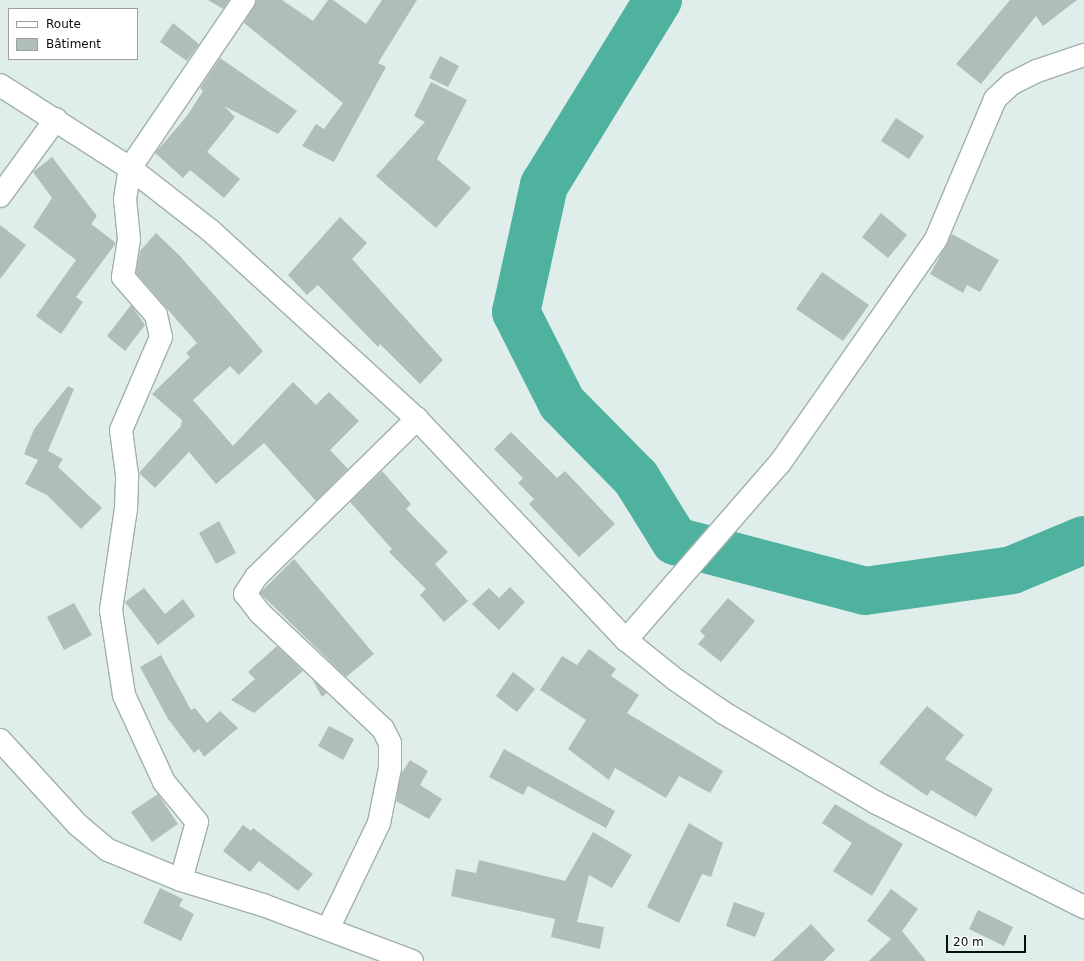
<!DOCTYPE html>
<html>
<head>
<meta charset="utf-8">
<style>
	body { margin:0 }
	#map { position:relative; width:1084px; height:961px; overflow:hidden; background:#dfeeea; font-family:"DejaVu Sans",sans-serif }
	div>[style] { position:absolute }
	[style*='--x'] { left:calc(var(--x)*1px); top:calc(var(--y)*1px); width:calc(var(--w)*1px); rotate:calc(var(--a)*1deg) }
	.river>* { height:48px; margin:-24px; padding:0 24px; transform-origin:24px; border-radius:24px; background:#4eb29f }
	.building>* { inset:0; background:#b0beba }
	.roads { filter:drop-shadow(1px 0 #a1b0ac) drop-shadow(-1px 0 #a1b0ac) drop-shadow(0 1px #a1b0ac) drop-shadow(0 -1px #a1b0ac) }
	.minor>* { height:22px; margin:-11px; padding:0 11px; transform-origin:11px; border-radius:11px; background:#fff }
	.trunk>* { height:22px; margin:-11px; padding:0 11px; transform-origin:11px; border-radius:11px; background:#fff }
	span { translate:-50% -50%; white-space:nowrap; text-align:center; line-height:1.15; -webkit-text-stroke:3px #fff; paint-order:stroke }
	.legend { position:absolute; left:8px; top:8px; width:130px; height:52px; box-sizing:border-box; background:#fff; border:1px solid #9d9f9e; margin:0; padding:5px 7px; list-style:none; font-size:12px; color:#090e0c }
	.legend li { display:flex; align-items:center; gap:8px; height:20px }
	.legend b { width:20px; border:1px solid #9d9f9e }
	.scale { position:absolute; left:946px; top:935px; width:80px; height:18px; box-sizing:border-box; border:2px solid #090e0c; border-top:0; padding-left:5px; font-size:12px; line-height:14px; white-space:nowrap; color:#090e0c; -webkit-text-stroke:3px #fff; paint-order:stroke }
</style>
</head>
<body>
<div id="map">
	<div class="river">
		<i style="--x:658;--y:0;--w:217;--a:121.6"></i>
		<i style="--x:544;--y:185;--w:130;--a:102.4"></i>
		<i style="--x:516;--y:312;--w:102;--a:63.2"></i>
		<i style="--x:562;--y:403;--w:105;--a:45.4"></i>
		<i style="--x:636;--y:478;--w:74;--a:58.2"></i>
		<i style="--x:675;--y:541;--w:196;--a:14.7"></i>
		<i style="--x:865;--y:591;--w:148;--a:-8.1"></i>
		<i style="--x:1012;--y:570;--w:78;--a:-22.6"></i>
	</div>
	<div class="building">
		<i style="clip-path:polygon(208px 0,229px 0,223px 9px)"></i>
		<i style="clip-path:polygon(256px 0,282px 0,313px 21px,328px 0,333px 0,366px 24px,382px 0,417px 0,378px 63px,386px 67px,334px 162px,302px 146px,316px 124px,324px 129px,343px 103px,244px 23px)"></i>
		<i style="clip-path:polygon(1010px 0,1077px 0,1043px 26px,1036px 16px,981px 84px,956px 64px)"></i>
		<i style="clip-path:polygon(173px 23px,199px 44px,187px 61px,160px 42px)"></i>
		<i style="clip-path:polygon(440px 56px,459px 66px,448px 87px,429px 78px)"></i>
		<i style="clip-path:polygon(220px 58px,297px 111px,278px 134px,224px 106px,235px 117px,207px 152px,240px 179px,224px 198px,190px 170px,183px 178px,155px 153px,187px 116px,203px 91px,200px 88px)"></i>
		<i style="clip-path:polygon(431px 82px,467px 100px,437px 159px,471px 188px,436px 228px,376px 176px,425px 122px,414px 116px)"></i>
		<i style="clip-path:polygon(896px 118px,924px 136px,909px 159px,881px 141px)"></i>
		<i style="clip-path:polygon(52px 157px,97px 216px,91px 224px,116px 243px,76px 297px,83px 302px,61px 334px,36px 316px,76px 260px,33px 227px,52px 198px,33px 172px)"></i>
		<i style="clip-path:polygon(881px 213px,907px 235px,888px 258px,862px 237px)"></i>
		<i style="clip-path:polygon(340px 217px,367px 243px,352px 259px,443px 360px,420px 384px,380px 344px,378px 347px,318px 285px,307px 295px,288px 275px)"></i>
		<i style="clip-path:polygon(0 225px,26px 245px,0 279px)"></i>
		<i style="clip-path:polygon(156px 233px,180px 256px,263px 351px,239px 375px,230px 366px,193px 400px,233px 446px,293px 382px,316px 405px,329px 392px,359px 421px,330px 450px,348px 469px,316px 501px,264px 443px,216px 484px,189px 452px,155px 488px,139px 473px,181px 426px,182px 420px,152px 394px,190px 357px,186px 353px,197px 343px,136px 273px,140px 251px)"></i>
		<i style="clip-path:polygon(952px 234px,999px 260px,980px 292px,967px 285px,963px 293px,930px 274px)"></i>
		<i style="clip-path:polygon(822px 272px,869px 305px,843px 341px,796px 309px)"></i>
		<i style="clip-path:polygon(131px 305px,145px 325px,125px 351px,107px 336px)"></i>
		<i style="clip-path:polygon(68px 386px,74px 389px,48px 451px,63px 459px,58px 467px,102px 508px,81px 529px,47px 495px,25px 484px,38px 460px,24px 454px,34px 429px)"></i>
		<i style="clip-path:polygon(511px 432px,557px 478px,565px 471px,615px 524px,579px 557px,529px 504px,534px 499px,518px 483px,523px 478px,494px 449px)"></i>
		<i style="clip-path:polygon(382px 471px,411px 504px,406px 509px,448px 552px,435px 564px,468px 601px,444px 622px,420px 595px,426px 589px,389px 552px,392px 549px,350px 502px)"></i>
		<i style="clip-path:polygon(219px 521px,236px 553px,216px 564px,199px 533px)"></i>
		<i style="clip-path:polygon(294px 559px,374px 654px,346px 677px,260px 593px)"></i>
		<i style="clip-path:polygon(510px 587px,525px 602px,499px 630px,472px 604px,489px 588px,499px 598px)"></i>
		<i style="clip-path:polygon(144px 588px,165px 614px,183px 599px,195px 616px,158px 645px,125px 602px)"></i>
		<i style="clip-path:polygon(728px 598px,755px 621px,721px 662px,698px 644px,705px 636px,700px 631px)"></i>
		<i style="clip-path:polygon(74px 603px,92px 635px,64px 650px,47px 617px)"></i>
		<i style="clip-path:polygon(277px 646px,303px 671px,254px 713px,231px 700px,255px 679px,248px 672px)"></i>
		<i style="clip-path:polygon(589px 649px,616px 669px,611px 676px,639px 695px,627px 713px,723px 771px,710px 793px,679px 776px,666px 798px,615px 768px,609px 780px,568px 749px,586px 720px,540px 690px,562px 656px,577px 665px)"></i>
		<i style="clip-path:polygon(161px 655px,191px 710px,195px 708px,207px 723px,220px 711px,238px 728px,204px 757px,199px 749px,194px 753px,168px 719px,140px 667px)"></i>
		<i style="clip-path:polygon(513px 672px,535px 689px,517px 712px,496px 696px)"></i>
		<i style="clip-path:polygon(312px 679px,327px 693px,322px 697px)"></i>
		<i style="clip-path:polygon(927px 706px,964px 735px,945px 759px,993px 789px,976px 817px,931px 790px,927px 796px,879px 763px)"></i>
		<i style="clip-path:polygon(329px 726px,354px 739px,343px 760px,318px 746px)"></i>
		<i style="clip-path:polygon(504px 749px,615px 811px,606px 828px,528px 786px,523px 795px,489px 777px)"></i>
		<i style="clip-path:polygon(410px 760px,428px 771px,420px 785px,442px 799px,429px 819px,396px 801px,401px 774px)"></i>
		<i style="clip-path:polygon(158px 794px,178px 824px,152px 842px,131px 812px)"></i>
		<i style="clip-path:polygon(835px 804px,903px 844px,872px 896px,833px 871px,852px 843px,822px 823px)"></i>
		<i style="clip-path:polygon(689px 823px,723px 843px,711px 877px,702px 874px,679px 923px,647px 907px)"></i>
		<i style="clip-path:polygon(243px 825px,251px 831px,253px 828px,313px 874px,298px 891px,259px 861px,250px 872px,223px 851px)"></i>
		<i style="clip-path:polygon(593px 832px,632px 855px,612px 888px,589px 875px,577px 922px,604px 927px,600px 949px,551px 937px,555px 919px,451px 896px,456px 869px,476px 873px,479px 860px,565px 881px)"></i>
		<i style="clip-path:polygon(160px 888px,183px 899px,179px 906px,194px 914px,181px 941px,143px 923px)"></i>
		<i style="clip-path:polygon(891px 889px,918px 909px,902px 931px,926px 961px,869px 961px,891px 939px,867px 921px)"></i>
		<i style="clip-path:polygon(734px 902px,765px 913px,755px 937px,726px 926px)"></i>
		<i style="clip-path:polygon(978px 910px,1013px 927px,1004px 946px,969px 929px)"></i>
		<i style="clip-path:polygon(811px 924px,835px 950px,824px 961px,772px 961px)"></i>
	</div>
	<div class="roads">
		<div class="minor">
			<i style="--x:0;--y:196;--w:95;--a:-54"></i>
			<i style="--x:626;--y:640;--w:235;--a:-49"></i>
			<i style="--x:780;--y:463;--w:273;--a:-55.1"></i>
			<i style="--x:936;--y:239;--w:152;--a:-67.1"></i>
			<i style="--x:995;--y:99;--w:22;--a:-43"></i>
			<i style="--x:1011;--y:84;--w:29;--a:-27"></i>
			<i style="--x:1037;--y:71;--w:50;--a:-18.8"></i>
			<i style="--x:0;--y:740;--w:115;--a:47.5"></i>
			<i style="--x:78;--y:825;--w:39;--a:40"></i>
			<i style="--x:108;--y:850;--w:79;--a:22.3"></i>
			<i style="--x:181;--y:880;--w:86;--a:17"></i>
			<i style="--x:263;--y:905;--w:159;--a:20.6"></i>
			<i style="--x:181;--y:880;--w:60;--a:-74.6"></i>
			<i style="--x:197;--y:822;--w:52;--a:-129.5"></i>
			<i style="--x:164;--y:782;--w:96;--a:-114.7"></i>
			<i style="--x:124;--y:695;--w:86;--a:-98.7"></i>
			<i style="--x:111;--y:610;--w:102;--a:-81.6"></i>
			<i style="--x:126;--y:509;--w:34;--a:-88"></i>
			<i style="--x:127;--y:475;--w:45;--a:-97.6"></i>
			<i style="--x:121;--y:430;--w:101;--a:-66.7"></i>
			<i style="--x:161;--y:337;--w:23;--a:-103"></i>
			<i style="--x:156;--y:315;--w:50;--a:-131"></i>
			<i style="--x:123;--y:277;--w:38;--a:-81"></i>
			<i style="--x:129;--y:239;--w:40;--a:-95.7"></i>
			<i style="--x:125;--y:199;--w:31;--a:-81"></i>
			<i style="--x:130;--y:168;--w:203;--a:-55.8"></i>
			<i style="--x:328;--y:929;--w:118;--a:-64.3"></i>
			<i style="--x:379;--y:823;--w:56;--a:-78.7"></i>
			<i style="--x:390;--y:768;--w:25;--a:-90"></i>
			<i style="--x:390;--y:743;--w:16;--a:-117"></i>
			<i style="--x:383;--y:729;--w:169;--a:-136.7"></i>
			<i style="--x:260;--y:613;--w:24;--a:-128"></i>
			<i style="--x:245;--y:594;--w:20;--a:-57"></i>
			<i style="--x:256;--y:577;--w:226;--a:-44.5"></i>
		</div>
		<div class="trunk">
			<i style="--x:0;--y:85;--w:154;--a:32.6"></i>
			<i style="--x:130;--y:168;--w:103;--a:37.9"></i>
			<i style="--x:211;--y:231;--w:279;--a:42.4"></i>
			<i style="--x:417;--y:419;--w:304;--a:46.6"></i>
			<i style="--x:626;--y:640;--w:64;--a:38.7"></i>
			<i style="--x:676;--y:680;--w:58;--a:34.5"></i>
			<i style="--x:724;--y:713;--w:178;--a:30.5"></i>
			<i style="--x:877;--y:803;--w:232;--a:26.7"></i>
		</div>
	</div>
	<ul class="legend">
	<li><b style="height:5px;background:#fff"></b>Route</li>
	<li><b style="height:11px;background:#b0beba"></b>Bâtiment</li>
	</ul>
	<div class="scale">20 m</div>
</div>
</body>
</html>
